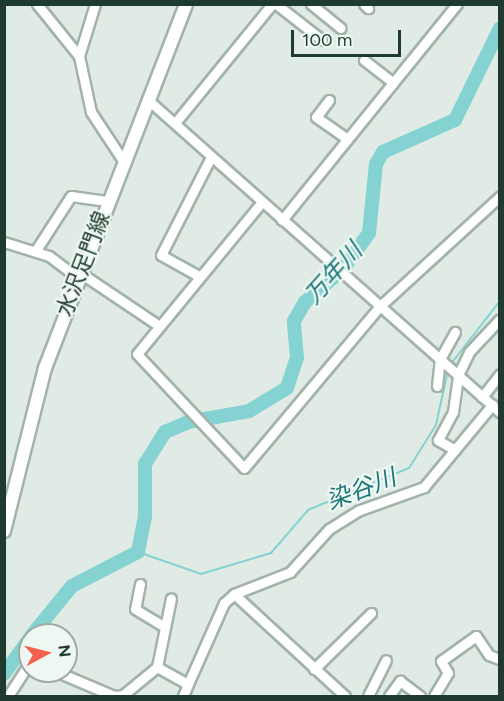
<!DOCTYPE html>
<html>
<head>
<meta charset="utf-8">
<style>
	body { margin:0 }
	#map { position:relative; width:504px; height:701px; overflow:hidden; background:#dfebe4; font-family:Figtree,"Noto Sans JP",sans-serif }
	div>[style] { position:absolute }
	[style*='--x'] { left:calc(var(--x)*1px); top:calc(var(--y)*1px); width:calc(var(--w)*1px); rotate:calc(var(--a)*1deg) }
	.stream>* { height:2px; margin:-1px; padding:0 1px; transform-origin:1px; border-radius:1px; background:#84d2d2 }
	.river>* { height:14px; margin:-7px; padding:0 7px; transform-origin:7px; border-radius:7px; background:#84d2d2 }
	.roads { filter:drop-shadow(2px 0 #a2b3aa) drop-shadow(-2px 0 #a2b3aa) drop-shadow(0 2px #a2b3aa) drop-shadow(0 -2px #a2b3aa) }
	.street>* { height:9px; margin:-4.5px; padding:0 4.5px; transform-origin:4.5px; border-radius:4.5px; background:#fff }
	.secondary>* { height:12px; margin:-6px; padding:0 6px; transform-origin:6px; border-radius:6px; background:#fff }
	span { translate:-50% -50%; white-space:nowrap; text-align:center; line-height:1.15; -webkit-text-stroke:4.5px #eff7f2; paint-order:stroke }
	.street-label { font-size:22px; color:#1f3b2f }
	.water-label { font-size:24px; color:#187778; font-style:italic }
	.frame { position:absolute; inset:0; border:6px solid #1f3b2f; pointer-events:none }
	.north { position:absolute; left:18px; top:623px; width:60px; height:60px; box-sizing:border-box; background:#eff7f2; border:2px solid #9caca4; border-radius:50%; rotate:83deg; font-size:16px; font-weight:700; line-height:24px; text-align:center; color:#1f3b2f }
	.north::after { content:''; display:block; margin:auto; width:21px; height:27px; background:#f66051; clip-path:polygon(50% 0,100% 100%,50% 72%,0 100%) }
	.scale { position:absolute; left:291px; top:30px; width:110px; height:27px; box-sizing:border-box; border:3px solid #1f3b2f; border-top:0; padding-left:8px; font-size:18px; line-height:21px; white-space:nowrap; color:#1f3b2f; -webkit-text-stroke:4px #eff7f2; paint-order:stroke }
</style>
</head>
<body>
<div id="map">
	<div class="stream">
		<i style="--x:450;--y:365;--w:81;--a:-52"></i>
		<i style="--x:138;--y:552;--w:67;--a:19.2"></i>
		<i style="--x:201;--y:574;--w:73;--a:-16.7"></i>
		<i style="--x:271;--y:553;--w:57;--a:-49.3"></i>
		<i style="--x:308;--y:510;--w:109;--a:-22.6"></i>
		<i style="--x:409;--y:468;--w:51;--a:-57.9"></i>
		<i style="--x:436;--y:425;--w:56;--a:-77.7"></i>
	</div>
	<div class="river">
		<i style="--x:32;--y:635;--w:63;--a:-50.8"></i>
		<i style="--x:72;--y:586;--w:74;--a:-27.3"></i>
		<i style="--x:138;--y:552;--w:36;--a:-79"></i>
		<i style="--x:145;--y:517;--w:53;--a:-90"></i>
		<i style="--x:145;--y:464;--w:38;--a:-58"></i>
		<i style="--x:165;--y:432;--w:25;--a:-23"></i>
		<i style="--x:188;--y:422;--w:62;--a:-10.2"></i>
		<i style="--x:249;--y:411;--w:44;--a:-31.2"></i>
		<i style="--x:287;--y:388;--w:32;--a:-72"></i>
		<i style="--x:297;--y:358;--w:37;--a:-95"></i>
		<i style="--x:294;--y:321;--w:22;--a:-60"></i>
		<i style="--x:305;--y:302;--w:50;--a:-41"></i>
		<i style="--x:343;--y:269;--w:44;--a:-54.2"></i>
		<i style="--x:369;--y:233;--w:69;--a:-84.2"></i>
		<i style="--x:376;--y:164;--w:14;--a:-60"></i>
		<i style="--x:383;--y:152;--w:79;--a:-24"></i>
		<i style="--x:455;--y:120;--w:102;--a:-63.9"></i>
		<i style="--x:4;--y:674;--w:44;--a:-54.2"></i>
	</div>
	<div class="roads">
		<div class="street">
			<i style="--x:37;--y:4;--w:67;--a:51.1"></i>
			<i style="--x:79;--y:56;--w:57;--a:77.9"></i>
			<i style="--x:91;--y:112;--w:56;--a:56.6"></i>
			<i style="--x:276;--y:4;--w:58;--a:38"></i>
			<i style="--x:311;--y:4;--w:38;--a:39"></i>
			<i style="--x:364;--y:4;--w:6;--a:45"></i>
			<i style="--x:79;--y:56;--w:54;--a:-72.9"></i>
			<i style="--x:364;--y:60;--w:37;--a:38"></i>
			<i style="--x:147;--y:99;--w:472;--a:41.6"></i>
			<i style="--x:329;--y:100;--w:21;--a:127"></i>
			<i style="--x:316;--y:117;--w:38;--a:35"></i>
			<i style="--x:175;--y:123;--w:154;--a:-50.8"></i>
			<i style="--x:261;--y:203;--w:195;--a:129.4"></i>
			<i style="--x:137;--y:354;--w:156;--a:46.8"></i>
			<i style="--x:244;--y:468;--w:210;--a:-50"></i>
			<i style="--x:379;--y:307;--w:164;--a:-42.5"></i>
			<i style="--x:282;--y:220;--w:278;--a:-51"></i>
			<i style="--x:4;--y:242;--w:47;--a:17.3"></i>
			<i style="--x:49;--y:256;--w:35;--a:37"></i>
			<i style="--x:36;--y:250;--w:64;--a:-57.1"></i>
			<i style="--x:71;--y:196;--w:36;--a:8"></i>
			<i style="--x:79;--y:272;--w:95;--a:33.9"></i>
			<i style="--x:197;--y:275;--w:41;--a:-150.9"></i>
			<i style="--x:161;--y:255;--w:108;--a:-63"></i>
			<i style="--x:437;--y:386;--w:27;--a:-84"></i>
			<i style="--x:440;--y:359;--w:31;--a:-61"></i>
			<i style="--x:482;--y:397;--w:29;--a:-52"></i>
			<i style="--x:455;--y:450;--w:20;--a:-150"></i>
			<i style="--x:438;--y:440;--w:32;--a:-62"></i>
			<i style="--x:453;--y:412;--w:37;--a:-82"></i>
			<i style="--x:458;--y:375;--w:25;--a:-64"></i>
			<i style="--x:469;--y:352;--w:45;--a:-46.8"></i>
			<i style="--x:140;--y:584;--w:25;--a:101"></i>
			<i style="--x:135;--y:609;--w:35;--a:31"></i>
			<i style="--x:234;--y:594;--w:151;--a:42.6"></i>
			<i style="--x:157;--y:667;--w:70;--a:-78.5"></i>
			<i style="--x:314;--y:669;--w:80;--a:-44.5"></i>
			<i style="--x:55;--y:671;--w:64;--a:23"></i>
			<i style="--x:114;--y:696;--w:9;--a:-6"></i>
			<i style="--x:123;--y:695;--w:44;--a:-39.5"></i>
			<i style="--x:157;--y:667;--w:35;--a:29"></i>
			<i style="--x:188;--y:684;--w:89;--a:-66"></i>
			<i style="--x:224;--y:603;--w:13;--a:-42"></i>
			<i style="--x:234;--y:594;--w:60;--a:-21.4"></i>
			<i style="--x:290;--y:572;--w:58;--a:-47.8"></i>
			<i style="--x:329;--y:529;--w:36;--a:-32"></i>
			<i style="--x:360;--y:510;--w:68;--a:-19.8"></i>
			<i style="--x:424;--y:487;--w:107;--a:-50.3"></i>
			<i style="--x:8;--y:696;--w:40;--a:-57.1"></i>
			<i style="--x:183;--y:696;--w:13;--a:-67"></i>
			<i style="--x:368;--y:696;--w:40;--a:-63.4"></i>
			<i style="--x:389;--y:696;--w:19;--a:-54"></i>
			<i style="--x:400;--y:681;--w:25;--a:37"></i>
			<i style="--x:434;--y:696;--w:27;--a:-59"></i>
			<i style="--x:448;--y:673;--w:14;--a:-120"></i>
			<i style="--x:441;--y:661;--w:43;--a:-35.5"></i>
			<i style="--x:476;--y:636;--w:23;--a:56"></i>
			<i style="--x:489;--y:655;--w:11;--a:22"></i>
		</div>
		<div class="secondary">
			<i style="--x:4;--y:531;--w:168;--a:-75.9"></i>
			<i style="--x:45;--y:368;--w:390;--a:-68.8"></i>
		</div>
	</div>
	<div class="street-label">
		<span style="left:83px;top:264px;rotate:-69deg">水沢足門線</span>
	</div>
	<div class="water-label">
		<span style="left:333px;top:273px;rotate:-48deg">万年川</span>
		<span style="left:361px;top:489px;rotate:-21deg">染谷川</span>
	</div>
	<div class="frame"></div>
	<div class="north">N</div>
	<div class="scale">100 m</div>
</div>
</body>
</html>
